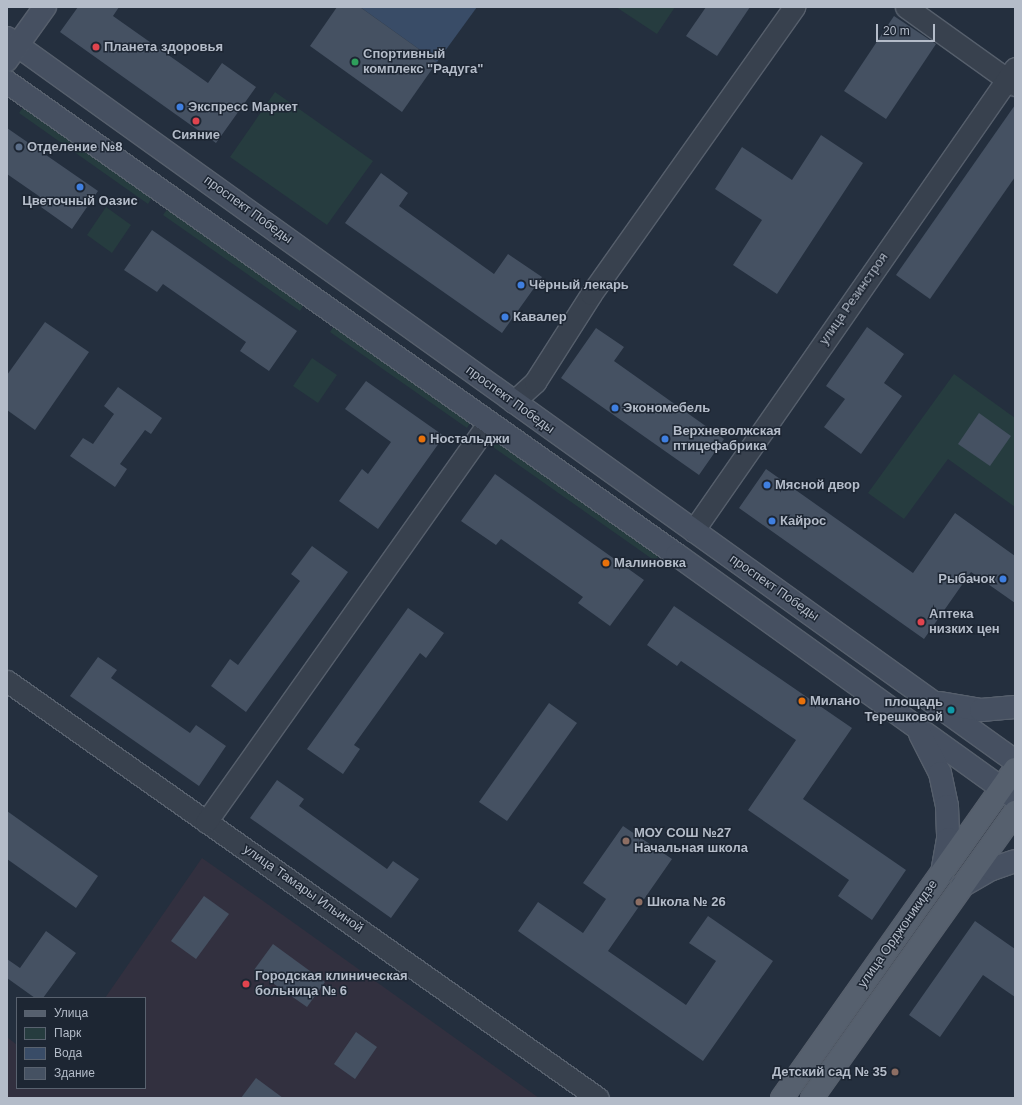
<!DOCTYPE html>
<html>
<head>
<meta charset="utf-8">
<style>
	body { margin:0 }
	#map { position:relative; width:1022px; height:1105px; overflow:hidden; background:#242f3e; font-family:Arial,sans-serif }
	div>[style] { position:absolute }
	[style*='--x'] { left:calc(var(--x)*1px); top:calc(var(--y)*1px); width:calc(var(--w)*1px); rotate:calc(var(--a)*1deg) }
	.medical>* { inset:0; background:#32303f }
	.green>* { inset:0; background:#263c3f }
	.water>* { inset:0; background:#394c67 }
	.building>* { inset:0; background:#455162 }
	.roads { filter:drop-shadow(1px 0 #565f6c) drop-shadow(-1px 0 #565f6c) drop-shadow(0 1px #565f6c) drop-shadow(0 -1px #565f6c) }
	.street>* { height:21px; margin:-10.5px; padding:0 10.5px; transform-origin:10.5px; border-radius:10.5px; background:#38414e }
	.secondary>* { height:22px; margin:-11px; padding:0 11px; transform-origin:11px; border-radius:11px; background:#465061 }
	.primary>* { height:22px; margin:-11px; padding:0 11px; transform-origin:11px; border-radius:11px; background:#56606e }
	.dots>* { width:11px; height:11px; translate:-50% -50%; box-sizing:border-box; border:2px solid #1d2633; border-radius:50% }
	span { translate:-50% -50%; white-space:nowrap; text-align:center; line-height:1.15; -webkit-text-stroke:3px #1d2633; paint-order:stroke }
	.poi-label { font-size:13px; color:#b4bcc9; font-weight:700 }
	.left { translate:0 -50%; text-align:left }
	.right { translate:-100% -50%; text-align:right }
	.street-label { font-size:13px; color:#b4bcc9 }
	.frame { position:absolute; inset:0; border:8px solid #b4bcc9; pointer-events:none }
	.legend { position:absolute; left:16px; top:997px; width:130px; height:92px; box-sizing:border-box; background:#1d2633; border:1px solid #59626f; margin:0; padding:5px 7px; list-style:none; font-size:12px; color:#b4bcc9 }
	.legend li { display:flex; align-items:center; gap:8px; height:20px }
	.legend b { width:20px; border:1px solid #59626f }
	.scale { position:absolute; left:876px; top:24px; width:59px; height:18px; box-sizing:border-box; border:2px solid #b4bcc9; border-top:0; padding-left:5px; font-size:12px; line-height:14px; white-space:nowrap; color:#b4bcc9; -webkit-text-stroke:3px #1d2633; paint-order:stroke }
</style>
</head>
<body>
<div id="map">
	<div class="medical">
		<i style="clip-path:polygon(202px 858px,259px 898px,539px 1098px,7px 1098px,7px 1037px,17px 1045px,17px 1088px,145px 1088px,145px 998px,105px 998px)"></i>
	</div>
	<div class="green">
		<i style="clip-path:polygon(616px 7px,675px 7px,657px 34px)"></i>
		<i style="clip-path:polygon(275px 92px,373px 161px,327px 225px,230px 157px)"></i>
		<i style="clip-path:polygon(25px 105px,153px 196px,148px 204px,19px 113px)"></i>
		<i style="clip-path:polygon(106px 207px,131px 225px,112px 253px,87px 235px)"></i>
		<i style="clip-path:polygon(169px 207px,305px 303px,300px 311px,163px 215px)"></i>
		<i style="clip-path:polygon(335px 324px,472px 420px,467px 428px,330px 332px)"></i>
		<i style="clip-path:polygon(312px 358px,337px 375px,318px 403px,293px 386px)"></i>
		<i style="clip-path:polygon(954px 374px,1015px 418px,1015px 507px,948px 459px,904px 519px,868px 493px)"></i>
		<i style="clip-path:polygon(498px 439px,660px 554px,655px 561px,493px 447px)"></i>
	</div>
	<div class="water">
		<i style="clip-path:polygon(360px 7px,477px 7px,437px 62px)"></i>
	</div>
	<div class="building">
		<i style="clip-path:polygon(78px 7px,119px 7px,113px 16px,208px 83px,222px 63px,256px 87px,216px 143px,60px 32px)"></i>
		<i style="clip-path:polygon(337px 7px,360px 7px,437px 62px,402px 112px,310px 46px)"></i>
		<i style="clip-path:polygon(706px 7px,750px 7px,717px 56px,686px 36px)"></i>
		<i style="clip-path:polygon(894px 16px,936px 44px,886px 119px,844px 91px)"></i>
		<i style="clip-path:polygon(1015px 105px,1015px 177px,930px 299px,896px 275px)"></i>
		<i style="clip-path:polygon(7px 128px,98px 191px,72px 229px,41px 207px,46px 201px,7px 174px)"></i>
		<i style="clip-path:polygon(821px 135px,863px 163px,777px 294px,733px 265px,762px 220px,715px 189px,742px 147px,792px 180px)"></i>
		<i style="clip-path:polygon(381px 173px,408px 193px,399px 206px,494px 274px,508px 254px,542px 277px,502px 333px,345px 223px)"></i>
		<i style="clip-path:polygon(152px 230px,297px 331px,269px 371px,240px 351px,246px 342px,163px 284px,157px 292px,124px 270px)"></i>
		<i style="clip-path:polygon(45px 322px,89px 352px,35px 430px,7px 410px,7px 375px)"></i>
		<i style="clip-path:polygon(867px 327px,904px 354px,884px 383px,902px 396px,861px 454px,824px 427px,845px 399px,826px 386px)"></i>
		<i style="clip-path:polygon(596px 328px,624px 347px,614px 361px,724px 439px,699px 475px,561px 378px)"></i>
		<i style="clip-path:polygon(366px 381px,444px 436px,378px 529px,339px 501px,362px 469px,368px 474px,391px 442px,345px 409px)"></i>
		<i style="clip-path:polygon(118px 387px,162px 418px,151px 434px,145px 430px,120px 464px,127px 469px,115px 487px,70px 456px,83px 438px,93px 444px,114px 414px,104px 406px)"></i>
		<i style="clip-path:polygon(979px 413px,1011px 436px,990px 466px,958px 444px)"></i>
		<i style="clip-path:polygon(766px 469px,913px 573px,955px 513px,1015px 556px,1015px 603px,971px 572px,924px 639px,739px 508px)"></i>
		<i style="clip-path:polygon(495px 474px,644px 580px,610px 626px,578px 603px,583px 597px,501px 539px,496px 545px,461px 521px)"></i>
		<i style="clip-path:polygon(312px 546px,348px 572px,246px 712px,211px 686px,230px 659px,238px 665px,300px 581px,291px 574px)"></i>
		<i style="clip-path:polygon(674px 606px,852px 728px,803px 799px,906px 870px,872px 920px,838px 896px,849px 880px,748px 810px,796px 740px,681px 661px,677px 666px,647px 645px)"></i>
		<i style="clip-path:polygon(408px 608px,444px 633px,426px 658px,420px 653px,354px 745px,360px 749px,343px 774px,307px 749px)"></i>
		<i style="clip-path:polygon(98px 657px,117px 670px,111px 678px,190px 733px,196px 725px,226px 746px,199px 786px,70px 696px)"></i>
		<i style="clip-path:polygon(549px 703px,577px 723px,507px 821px,479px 802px)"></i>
		<i style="clip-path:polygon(277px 780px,304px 799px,299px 806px,387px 869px,393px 861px,419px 879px,391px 918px,250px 818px)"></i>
		<i style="clip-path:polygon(7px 811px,98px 876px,76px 908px,7px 859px)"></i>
		<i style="clip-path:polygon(623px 826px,672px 859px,608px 951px,686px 1005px,716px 961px,689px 943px,708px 916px,773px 961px,703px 1061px,518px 931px,538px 902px,583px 933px,606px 899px,583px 883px)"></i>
		<i style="clip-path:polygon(204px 896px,229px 914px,196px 959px,171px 941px)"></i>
		<i style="clip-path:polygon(975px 921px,1015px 949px,1015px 997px,983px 975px,940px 1037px,909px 1015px)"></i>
		<i style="clip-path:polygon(46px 931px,76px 953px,43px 998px,35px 998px,7px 978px,7px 959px,20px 968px)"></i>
		<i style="clip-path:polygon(273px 944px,325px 982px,307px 1007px,254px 970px)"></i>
		<i style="clip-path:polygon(356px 1032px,377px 1047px,355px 1079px,334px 1064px)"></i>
		<i style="clip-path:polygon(256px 1078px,283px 1098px,241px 1098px)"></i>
	</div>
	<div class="roads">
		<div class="street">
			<i style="--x:906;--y:7;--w:134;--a:35.6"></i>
			<i style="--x:513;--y:402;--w:30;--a:-42"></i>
			<i style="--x:535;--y:382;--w:104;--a:-57.5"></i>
			<i style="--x:591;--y:294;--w:352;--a:-54.7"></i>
			<i style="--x:693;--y:531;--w:564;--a:-55.18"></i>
			<i style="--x:7;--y:681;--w:723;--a:35.21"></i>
			<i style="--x:206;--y:822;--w:490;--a:-54.7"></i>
		</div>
		<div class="secondary">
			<i style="--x:7;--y:38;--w:1240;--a:35.65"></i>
			<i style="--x:7;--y:60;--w:65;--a:-54.4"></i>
			<i style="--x:7;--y:82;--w:820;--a:35.22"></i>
			<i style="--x:677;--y:555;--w:416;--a:35.7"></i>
			<i style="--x:940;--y:703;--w:42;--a:9.7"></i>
			<i style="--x:981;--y:710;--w:34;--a:-5"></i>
			<i style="--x:920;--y:734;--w:44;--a:62.9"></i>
			<i style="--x:940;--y:773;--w:34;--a:78"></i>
			<i style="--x:947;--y:806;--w:33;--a:88"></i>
			<i style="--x:948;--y:839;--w:34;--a:100"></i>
			<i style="--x:962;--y:886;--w:34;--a:-30"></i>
			<i style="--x:992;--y:869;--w:24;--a:-19"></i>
		</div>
		<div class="primary">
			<i style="--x:782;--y:1098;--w:403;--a:-54.7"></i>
			<i style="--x:812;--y:1098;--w:351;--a:-54.6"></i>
		</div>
	</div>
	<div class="dots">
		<i style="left:96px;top:47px;background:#e0444e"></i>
		<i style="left:355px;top:62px;background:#2e9e5b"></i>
		<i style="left:180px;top:107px;background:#3f7fe0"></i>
		<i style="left:196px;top:121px;background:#e0444e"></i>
		<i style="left:19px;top:147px;background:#5c6f8a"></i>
		<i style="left:80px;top:187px;background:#3f7fe0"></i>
		<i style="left:521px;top:285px;background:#3f7fe0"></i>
		<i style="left:505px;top:317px;background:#3f7fe0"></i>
		<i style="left:615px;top:408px;background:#3f7fe0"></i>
		<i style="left:422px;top:439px;background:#e8710a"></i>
		<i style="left:665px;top:439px;background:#3f7fe0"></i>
		<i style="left:767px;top:485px;background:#3f7fe0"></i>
		<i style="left:772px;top:521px;background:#3f7fe0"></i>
		<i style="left:606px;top:563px;background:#e8710a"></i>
		<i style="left:1003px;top:579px;background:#3f7fe0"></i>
		<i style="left:921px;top:622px;background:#e0444e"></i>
		<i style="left:802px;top:701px;background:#e8710a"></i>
		<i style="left:951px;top:710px;background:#0f9aa8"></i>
		<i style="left:626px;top:841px;background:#8d6e63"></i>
		<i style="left:639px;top:902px;background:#8d6e63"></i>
		<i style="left:246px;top:984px;background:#e0444e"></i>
		<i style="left:895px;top:1072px;background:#8d6e63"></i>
	</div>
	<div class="poi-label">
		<span class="left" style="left:104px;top:47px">Планета здоровья</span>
		<span class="left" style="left:363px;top:62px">Спортивный<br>комплекс "Радуга"</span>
		<span class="left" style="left:188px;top:107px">Экспресс Маркет</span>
		<span style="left:196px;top:135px">Сияние</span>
		<span class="left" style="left:27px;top:147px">Отделение №8</span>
		<span style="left:80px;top:201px">Цветочный Оазис</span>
		<span class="left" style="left:529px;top:285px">Чёрный лекарь</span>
		<span class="left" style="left:513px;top:317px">Кавалер</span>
		<span class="left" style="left:623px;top:408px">Экономебель</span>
		<span class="left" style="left:673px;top:439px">Верхневолжская<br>птицефабрика</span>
		<span class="left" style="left:430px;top:439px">Ностальджи</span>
		<span class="left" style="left:775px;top:485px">Мясной двор</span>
		<span class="left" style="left:780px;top:521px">Кайрос</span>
		<span class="left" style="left:614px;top:563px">Малиновка</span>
		<span class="right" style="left:995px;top:579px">Рыбачок</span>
		<span class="left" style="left:929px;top:622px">Аптека<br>низких цен</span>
		<span class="left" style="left:810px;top:701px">Милано</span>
		<span class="right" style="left:943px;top:710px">площадь<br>Терешковой</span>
		<span class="left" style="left:634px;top:841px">МОУ СОШ №27<br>Начальная школа</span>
		<span class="left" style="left:647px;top:902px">Школа № 26</span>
		<span class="left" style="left:255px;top:984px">Городская клиническая<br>больница № 6</span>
		<span class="right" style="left:887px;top:1072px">Детский сад № 35</span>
	</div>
	<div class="street-label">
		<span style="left:248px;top:210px;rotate:36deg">проспект Победы</span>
		<span style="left:854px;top:299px;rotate:-55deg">улица Резинстроя</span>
		<span style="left:510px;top:400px;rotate:36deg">проспект Победы</span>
		<span style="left:774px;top:588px;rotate:35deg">проспект Победы</span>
		<span style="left:303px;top:889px;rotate:35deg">улица Тамары Ильиной</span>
		<span style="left:898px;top:934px;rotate:-55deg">улица Орджоникидзе</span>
	</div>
	<div class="frame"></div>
	<ul class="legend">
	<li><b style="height:5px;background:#56606e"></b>Улица</li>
	<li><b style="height:11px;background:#263c3f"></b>Парк</li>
	<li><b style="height:11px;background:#394c67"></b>Вода</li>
	<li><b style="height:11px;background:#455162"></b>Здание</li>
	</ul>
	<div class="scale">20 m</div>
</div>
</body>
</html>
